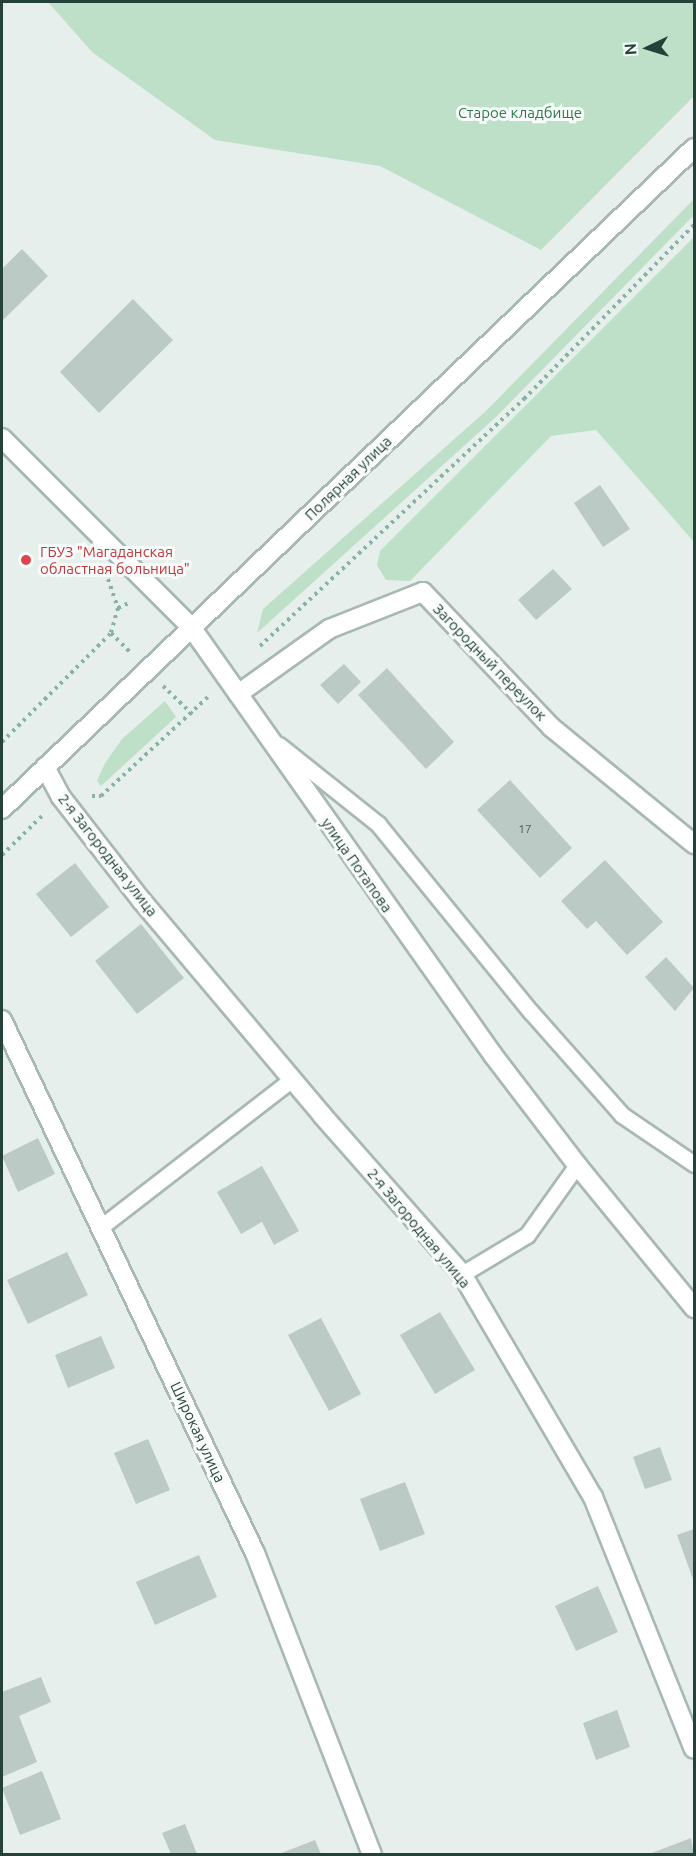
<!DOCTYPE html>
<html>
<head>
<meta charset="utf-8">
<style>
	body { margin:0 }
	#map { position:relative; width:696px; height:1856px; overflow:hidden; background:#e6efeb; font-family:Ubuntu,sans-serif }
	div>[style] { position:absolute }
	[style*='--x'] { left:calc(var(--x)*1px); top:calc(var(--y)*1px); width:calc(var(--w)*1px); rotate:calc(var(--a)*1deg) }
	.green>* { inset:0; background:#bfe0c8 }
	.building>* { inset:0; background:#bbcac4 }
	.path>* { height:4px; margin-top:-2px; transform-origin:0; background:repeating-linear-gradient(90deg,#86b3a5 0 3px,transparent 0 7.5px) }
	.roads { filter:drop-shadow(2px 0 #a8b8b2) drop-shadow(-2px 0 #a8b8b2) drop-shadow(0 2px #a8b8b2) drop-shadow(0 -2px #a8b8b2) }
	.service>* { height:15px; margin:-7.5px; padding:0 7.5px; transform-origin:7.5px; border-radius:7.5px; background:#fff }
	.minor>* { height:18px; margin:-9px; padding:0 9px; transform-origin:9px; border-radius:9px; background:#fff }
	.secondary>* { height:18px; margin:-9px; padding:0 9px; transform-origin:9px; border-radius:9px; background:#fff }
	.dots>* { width:16px; height:16px; translate:-50% -50%; box-sizing:border-box; border:3px solid #f7fbf9; border-radius:50% }
	span { translate:-50% -50%; white-space:nowrap; text-align:center; line-height:1.15; -webkit-text-stroke:6px #f7fbf9; paint-order:stroke }
	.number-label { font-size:12px; color:#4a645c }
	.number-label span { -webkit-text-stroke-width:0 }
	.park-label { font-size:15px; color:#2d7a4b }
	.street-label { font-size:15px; color:#24423a }
	.health-label { font-size:15px; color:#be3a42 }
	.left { translate:0 -50%; text-align:left }
	.frame { position:absolute; inset:0; border:3px solid #24423a; pointer-events:none }
	.north { position:absolute; left:618px; top:18px; width:60px; height:60px; -webkit-text-stroke:4px #f7fbf9; paint-order:stroke; rotate:266deg; font-size:16px; font-weight:700; line-height:24px; text-align:center; color:#24423a }
	.north::after { content:''; display:block; margin:auto; width:21px; height:27px; background:#24423a; clip-path:polygon(50% 0,100% 100%,50% 72%,0 100%) }
</style>
</head>
<body>
<div id="map">
	<div class="green">
		<i style="clip-path:polygon(48px 2px,694px 2px,694px 96px,541px 250px,380px 166px,215px 140px,92px 52px)"></i>
		<i style="clip-path:polygon(694px 199px,694px 215px,496px 417px,257px 633px,263px 609px,487px 410px)"></i>
		<i style="clip-path:polygon(694px 237px,694px 542px,596px 430px,551px 436px,410px 581px,386px 580px,377px 565px,380px 551px)"></i>
		<i style="clip-path:polygon(165px 701px,176px 717px,101px 786px,97px 781px,105px 763px,122px 739px)"></i>
	</div>
	<div class="building">
		<i style="clip-path:polygon(22px 249px,48px 276px,2px 321px,2px 269px)"></i>
		<i style="clip-path:polygon(133px 299px,173px 340px,99px 413px,60px 372px)"></i>
		<i style="clip-path:polygon(600px 485px,630px 529px,603px 547px,574px 503px)"></i>
		<i style="clip-path:polygon(553px 569px,572px 589px,536px 620px,518px 600px)"></i>
		<i style="clip-path:polygon(344px 664px,361px 682px,338px 704px,320px 685px)"></i>
		<i style="clip-path:polygon(387px 668px,454px 742px,426px 769px,358px 695px)"></i>
		<i style="clip-path:polygon(510px 780px,572px 848px,540px 878px,477px 810px)"></i>
		<i style="clip-path:polygon(605px 860px,663px 922px,627px 955px,596px 921px,587px 929px,561px 901px)"></i>
		<i style="clip-path:polygon(75px 863px,109px 907px,71px 937px,36px 894px)"></i>
		<i style="clip-path:polygon(141px 924px,184px 978px,137px 1014px,95px 961px)"></i>
		<i style="clip-path:polygon(666px 957px,694px 988px,675px 1011px,645px 977px)"></i>
		<i style="clip-path:polygon(38px 1138px,55px 1174px,18px 1192px,2px 1156px)"></i>
		<i style="clip-path:polygon(262px 1166px,299px 1231px,274px 1245px,262px 1222px,241px 1234px,217px 1192px)"></i>
		<i style="clip-path:polygon(67px 1252px,88px 1295px,28px 1324px,7px 1280px)"></i>
		<i style="clip-path:polygon(440px 1312px,475px 1370px,435px 1394px,400px 1335px)"></i>
		<i style="clip-path:polygon(321px 1318px,361px 1394px,329px 1411px,288px 1335px)"></i>
		<i style="clip-path:polygon(101px 1336px,115px 1368px,68px 1388px,55px 1355px)"></i>
		<i style="clip-path:polygon(148px 1439px,170px 1490px,136px 1504px,114px 1453px)"></i>
		<i style="clip-path:polygon(660px 1447px,672px 1480px,645px 1489px,633px 1457px)"></i>
		<i style="clip-path:polygon(405px 1482px,425px 1534px,380px 1551px,360px 1499px)"></i>
		<i style="clip-path:polygon(694px 1529px,694px 1582px,677px 1535px)"></i>
		<i style="clip-path:polygon(199px 1555px,217px 1597px,155px 1625px,136px 1582px)"></i>
		<i style="clip-path:polygon(598px 1586px,618px 1632px,576px 1651px,555px 1606px)"></i>
		<i style="clip-path:polygon(41px 1677px,51px 1702px,19px 1716px,37px 1762px,2px 1777px,2px 1692px)"></i>
		<i style="clip-path:polygon(617px 1710px,630px 1747px,596px 1760px,583px 1723px)"></i>
		<i style="clip-path:polygon(42px 1771px,61px 1819px,20px 1835px,2px 1788px)"></i>
		<i style="clip-path:polygon(185px 1824px,197px 1854px,171px 1854px,162px 1833px)"></i>
		<i style="clip-path:polygon(691px 1838px,694px 1854px,649px 1854px)"></i>
		<i style="clip-path:polygon(315px 1840px,321px 1854px,279px 1854px)"></i>
	</div>
	<div class="path">
		<i style="--x:108;--y:579;--w:31;--a:71"></i>
		<i style="--x:118;--y:608;--w:26;--a:106"></i>
		<i style="--x:118;--y:608;--w:14;--a:-25"></i>
		<i style="--x:260;--y:646;--w:362;--a:-43.1"></i>
		<i style="--x:524;--y:399;--w:243;--a:-45.7"></i>
		<i style="--x:163;--y:686;--w:42;--a:44"></i>
		<i style="--x:2;--y:742;--w:154;--a:-45"></i>
		<i style="--x:111;--y:633;--w:28;--a:45"></i>
		<i style="--x:92;--y:796;--w:9;--a:0"></i>
		<i style="--x:101;--y:796;--w:149;--a:-42.8"></i>
		<i style="--x:2;--y:855;--w:57;--a:-44.3"></i>
	</div>
	<div class="roads">
		<div class="service">
			<i style="--x:279;--y:745;--w:127;--a:38.6"></i>
			<i style="--x:378;--y:824;--w:242;--a:50.9"></i>
			<i style="--x:531;--y:1012;--w:137;--a:48.5"></i>
			<i style="--x:622;--y:1115;--w:87;--a:34.2"></i>
			<i style="--x:102;--y:1226;--w:240;--a:-37.7"></i>
			<i style="--x:462;--y:1274;--w:76;--a:-31"></i>
			<i style="--x:527;--y:1235;--w:86;--a:-54.5"></i>
		</div>
		<div class="minor">
			<i style="--x:2;--y:438;--w:267;--a:45"></i>
			<i style="--x:191;--y:627;--w:524;--a:54.79"></i>
			<i style="--x:493;--y:1055;--w:138;--a:52.6"></i>
			<i style="--x:577;--y:1165;--w:185;--a:50.7"></i>
			<i style="--x:238;--y:694;--w:112;--a:-35.5"></i>
			<i style="--x:329;--y:629;--w:101;--a:-21.5"></i>
			<i style="--x:423;--y:592;--w:186;--a:46.5"></i>
			<i style="--x:551;--y:727;--w:185;--a:39.3"></i>
			<i style="--x:45;--y:767;--w:34;--a:62"></i>
			<i style="--x:61;--y:797;--w:132;--a:52.1"></i>
			<i style="--x:142;--y:901;--w:280;--a:49.9"></i>
			<i style="--x:322;--y:1115;--w:212;--a:48.6"></i>
			<i style="--x:462;--y:1274;--w:259;--a:59.6"></i>
			<i style="--x:593;--y:1497;--w:271;--a:68.2"></i>
			<i style="--x:2;--y:1020;--w:590;--a:64.61"></i>
			<i style="--x:255;--y:1553;--w:323;--a:68.8"></i>
		</div>
		<div class="secondary">
			<i style="--x:2;--y:809;--w:957;--a:-43.69"></i>
		</div>
	</div>
	<div class="dots">
		<i style="left:26px;top:560px;background:#e0444e"></i>
	</div>
	<div class="number-label">
		<span style="left:525px;top:829px">17</span>
	</div>
	<div class="park-label">
		<span style="left:520px;top:113px">Старое кладбище</span>
	</div>
	<div class="street-label">
		<span style="left:348px;top:478px;rotate:-44deg">Полярная улица</span>
		<span style="left:490px;top:662px;rotate:46deg">Загородный переулок</span>
		<span style="left:108px;top:855px;rotate:52deg">2-я Загородная улица</span>
		<span style="left:357px;top:865px;rotate:55deg">улица Потапова</span>
		<span style="left:419px;top:1228px;rotate:50deg">2-я Загородная улица</span>
		<span style="left:198px;top:1432px;rotate:65deg">Широкая улица</span>
	</div>
	<div class="health-label">
		<span class="left" style="left:40px;top:560px">ГБУЗ "Магаданская<br>областная больница"</span>
	</div>
	<div class="frame"></div>
	<div class="north">N</div>
</div>
</body>
</html>
